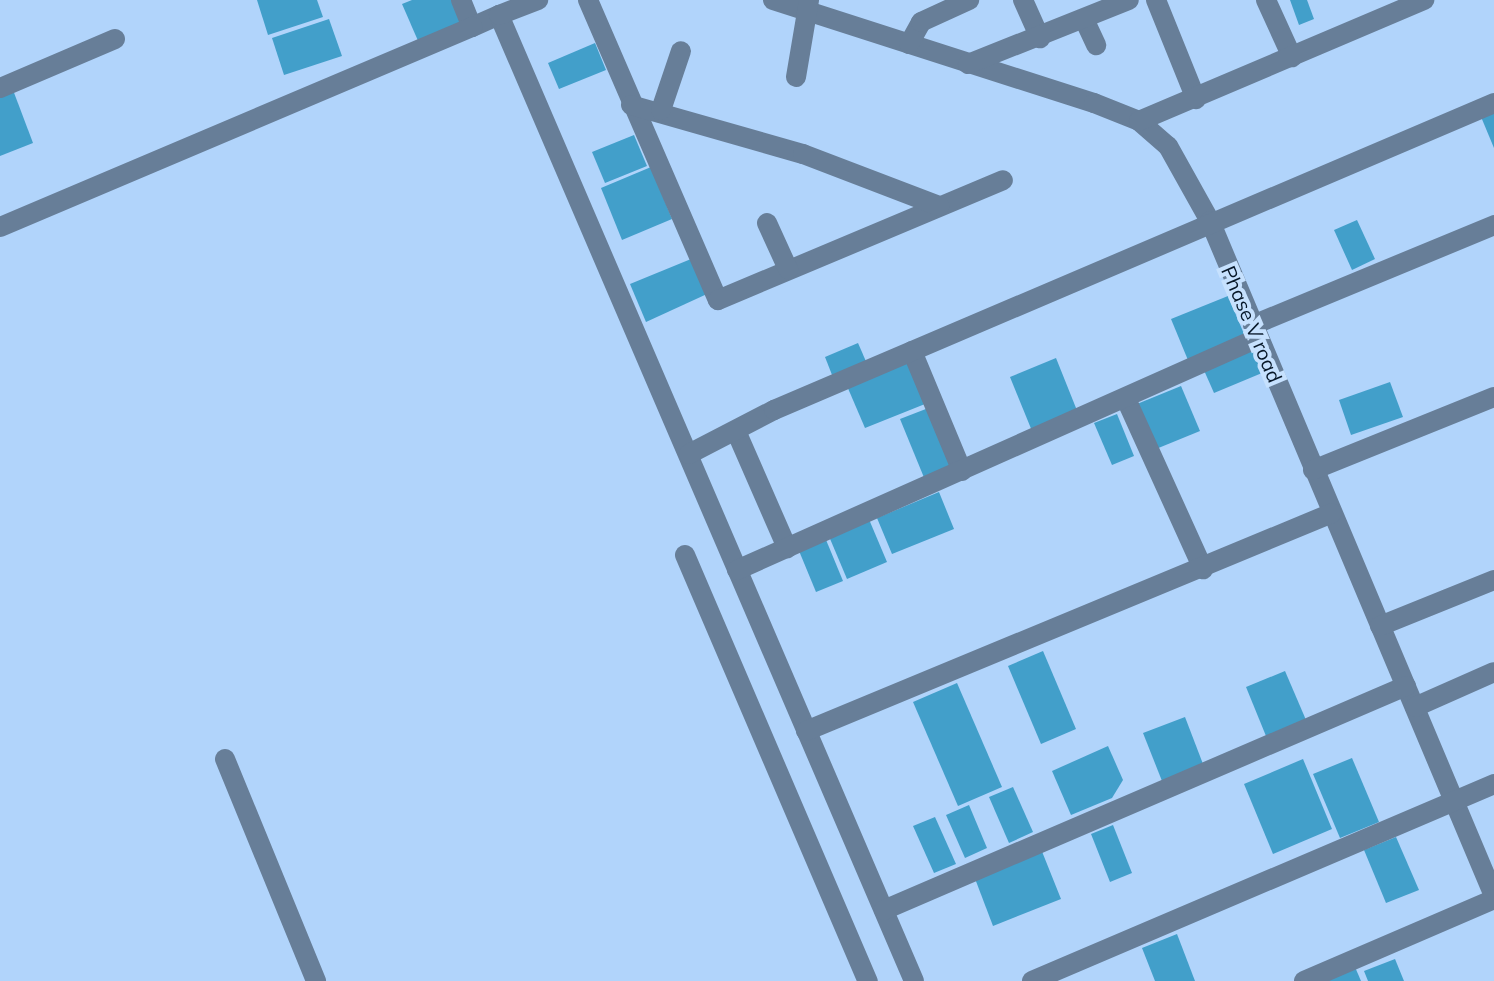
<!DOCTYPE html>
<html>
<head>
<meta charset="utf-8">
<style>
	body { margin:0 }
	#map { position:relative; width:1494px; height:981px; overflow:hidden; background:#b1d4fb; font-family:Mulish,sans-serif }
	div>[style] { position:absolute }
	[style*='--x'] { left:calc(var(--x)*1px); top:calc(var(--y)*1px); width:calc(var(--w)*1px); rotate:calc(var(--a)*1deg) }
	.building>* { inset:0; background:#429fca }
	.minor>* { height:20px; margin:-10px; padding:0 10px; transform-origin:10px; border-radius:10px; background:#677e98 }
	span { translate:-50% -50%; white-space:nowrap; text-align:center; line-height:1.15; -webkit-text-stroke:8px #c6e1fe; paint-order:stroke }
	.street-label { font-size:20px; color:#071728 }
</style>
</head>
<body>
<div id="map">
	<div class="building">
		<i style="clip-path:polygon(257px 0,317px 0,323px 17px,268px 35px)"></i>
		<i style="clip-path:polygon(412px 0,455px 0,465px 22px,419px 43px,402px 4px)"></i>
		<i style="clip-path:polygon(1290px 0,1307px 0,1314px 19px,1299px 25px)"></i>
		<i style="clip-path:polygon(329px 19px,342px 56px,284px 75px,272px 38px)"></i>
		<i style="clip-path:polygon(595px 43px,606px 70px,559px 89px,548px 63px)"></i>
		<i style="clip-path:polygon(13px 90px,33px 143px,0 156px,0 95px)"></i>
		<i style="clip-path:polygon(1494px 106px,1494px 148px,1479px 112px)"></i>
		<i style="clip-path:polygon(634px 135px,647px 166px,605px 183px,592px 152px)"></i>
		<i style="clip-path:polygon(651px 167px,672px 219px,622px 240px,601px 188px)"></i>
		<i style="clip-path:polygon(1357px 220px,1375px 259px,1352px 270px,1334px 230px)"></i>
		<i style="clip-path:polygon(691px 259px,707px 294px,646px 322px,630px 284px)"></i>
		<i style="clip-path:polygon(1228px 296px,1247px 341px,1190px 365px,1171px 319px)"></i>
		<i style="clip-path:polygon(858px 343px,868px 366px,834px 380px,825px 357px)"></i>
		<i style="clip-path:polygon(1252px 348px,1262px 373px,1214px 393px,1203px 368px)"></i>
		<i style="clip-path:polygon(1056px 358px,1078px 413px,1032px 431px,1010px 377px)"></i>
		<i style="clip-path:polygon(912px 359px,930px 402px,865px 428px,847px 386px)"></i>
		<i style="clip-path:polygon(1390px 382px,1403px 417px,1351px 435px,1339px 400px)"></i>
		<i style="clip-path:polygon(1181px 386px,1200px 431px,1156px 449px,1137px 404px)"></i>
		<i style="clip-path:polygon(931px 407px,956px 468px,925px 480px,900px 419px)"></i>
		<i style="clip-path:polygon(1117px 414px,1134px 456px,1112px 465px,1094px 423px)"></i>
		<i style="clip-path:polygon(939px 492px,954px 529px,892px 554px,877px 518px)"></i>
		<i style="clip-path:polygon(868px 517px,887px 562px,847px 579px,828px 534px)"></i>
		<i style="clip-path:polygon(824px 535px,843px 581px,816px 592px,797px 546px)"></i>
		<i style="clip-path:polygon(1043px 651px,1076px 729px,1041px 744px,1008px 666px)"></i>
		<i style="clip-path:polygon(1285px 671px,1306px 720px,1266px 736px,1246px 687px)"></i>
		<i style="clip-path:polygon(957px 683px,1002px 787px,958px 806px,913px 702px)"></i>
		<i style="clip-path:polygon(1185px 717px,1203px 764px,1162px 781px,1143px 733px)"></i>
		<i style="clip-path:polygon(1108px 746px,1123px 780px,1112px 798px,1071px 815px,1052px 771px)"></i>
		<i style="clip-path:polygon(1352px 758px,1379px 822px,1340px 838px,1313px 774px)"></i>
		<i style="clip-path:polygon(1303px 759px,1332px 829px,1273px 854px,1244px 784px)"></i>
		<i style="clip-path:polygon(1013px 787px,1033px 832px,1009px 843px,989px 797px)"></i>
		<i style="clip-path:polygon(969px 805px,987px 848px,965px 858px,946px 815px)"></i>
		<i style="clip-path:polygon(935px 817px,956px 864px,934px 873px,913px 826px)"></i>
		<i style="clip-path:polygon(1113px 825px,1132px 873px,1110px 882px,1091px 834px)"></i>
		<i style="clip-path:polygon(1396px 837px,1419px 890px,1386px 903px,1364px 850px)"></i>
		<i style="clip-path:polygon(1041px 849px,1061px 899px,993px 926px,974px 876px)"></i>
		<i style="clip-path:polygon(1177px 934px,1195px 981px,1155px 981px,1142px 948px)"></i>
		<i style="clip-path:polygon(1395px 959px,1404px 981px,1368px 981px,1364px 971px)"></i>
		<i style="clip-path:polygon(1355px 967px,1361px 981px,1320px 981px)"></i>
	</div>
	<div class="minor">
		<i style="--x:461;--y:0;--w:29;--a:68"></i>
		<i style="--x:472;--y:27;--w:30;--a:-24"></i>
		<i style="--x:499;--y:15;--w:1051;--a:66.75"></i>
		<i style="--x:588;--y:0;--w:327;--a:66.6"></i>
		<i style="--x:718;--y:300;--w:309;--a:-22.8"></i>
		<i style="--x:773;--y:0;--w:337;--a:17.8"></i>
		<i style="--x:1094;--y:103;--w:48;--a:21.8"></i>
		<i style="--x:1139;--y:121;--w:38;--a:41"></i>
		<i style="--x:1168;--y:146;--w:86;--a:60.8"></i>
		<i style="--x:1210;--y:221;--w:732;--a:67.18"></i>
		<i style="--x:1023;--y:0;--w:42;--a:65.9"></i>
		<i style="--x:1156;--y:0;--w:107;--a:68"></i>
		<i style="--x:1266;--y:0;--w:63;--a:65.5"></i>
		<i style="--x:499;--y:15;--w:42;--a:-21"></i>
		<i style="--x:1084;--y:19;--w:29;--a:65"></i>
		<i style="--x:909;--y:44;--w:25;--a:-61"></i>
		<i style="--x:921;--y:22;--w:53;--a:-24.6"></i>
		<i style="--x:968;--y:64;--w:173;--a:-21.7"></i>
		<i style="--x:796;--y:77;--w:78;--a:-80.4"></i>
		<i style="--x:0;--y:88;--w:125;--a:-23.1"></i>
		<i style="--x:631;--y:105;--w:179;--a:15.9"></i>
		<i style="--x:803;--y:154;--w:146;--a:20.9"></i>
		<i style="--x:661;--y:110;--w:62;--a:-71.3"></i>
		<i style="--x:1139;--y:121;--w:310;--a:-23"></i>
		<i style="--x:767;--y:223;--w:51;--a:65.5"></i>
		<i style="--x:0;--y:227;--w:513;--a:-22.96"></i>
		<i style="--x:1253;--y:325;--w:261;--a:-22.5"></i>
		<i style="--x:912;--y:351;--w:130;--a:67.4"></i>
		<i style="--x:1126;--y:399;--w:187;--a:65.6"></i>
		<i style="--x:736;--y:431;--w:128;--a:66.4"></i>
		<i style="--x:689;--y:454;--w:96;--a:-27.4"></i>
		<i style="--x:774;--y:410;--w:783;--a:-23.09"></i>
		<i style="--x:1313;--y:470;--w:195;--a:-22"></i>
		<i style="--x:685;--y:555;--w:464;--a:66.8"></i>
		<i style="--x:737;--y:570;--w:570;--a:-24"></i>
		<i style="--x:1380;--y:626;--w:123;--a:-22"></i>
		<i style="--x:1415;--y:707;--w:86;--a:-23.9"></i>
		<i style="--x:806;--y:731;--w:569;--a:-22.51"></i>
		<i style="--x:225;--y:759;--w:240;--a:67.7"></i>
		<i style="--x:884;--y:910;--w:568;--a:-23.23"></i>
		<i style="--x:1032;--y:981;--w:502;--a:-23.09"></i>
		<i style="--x:1304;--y:981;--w:207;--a:-23.3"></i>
	</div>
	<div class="street-label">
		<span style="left:1252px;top:324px;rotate:67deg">Phase V road</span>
	</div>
</div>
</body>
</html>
